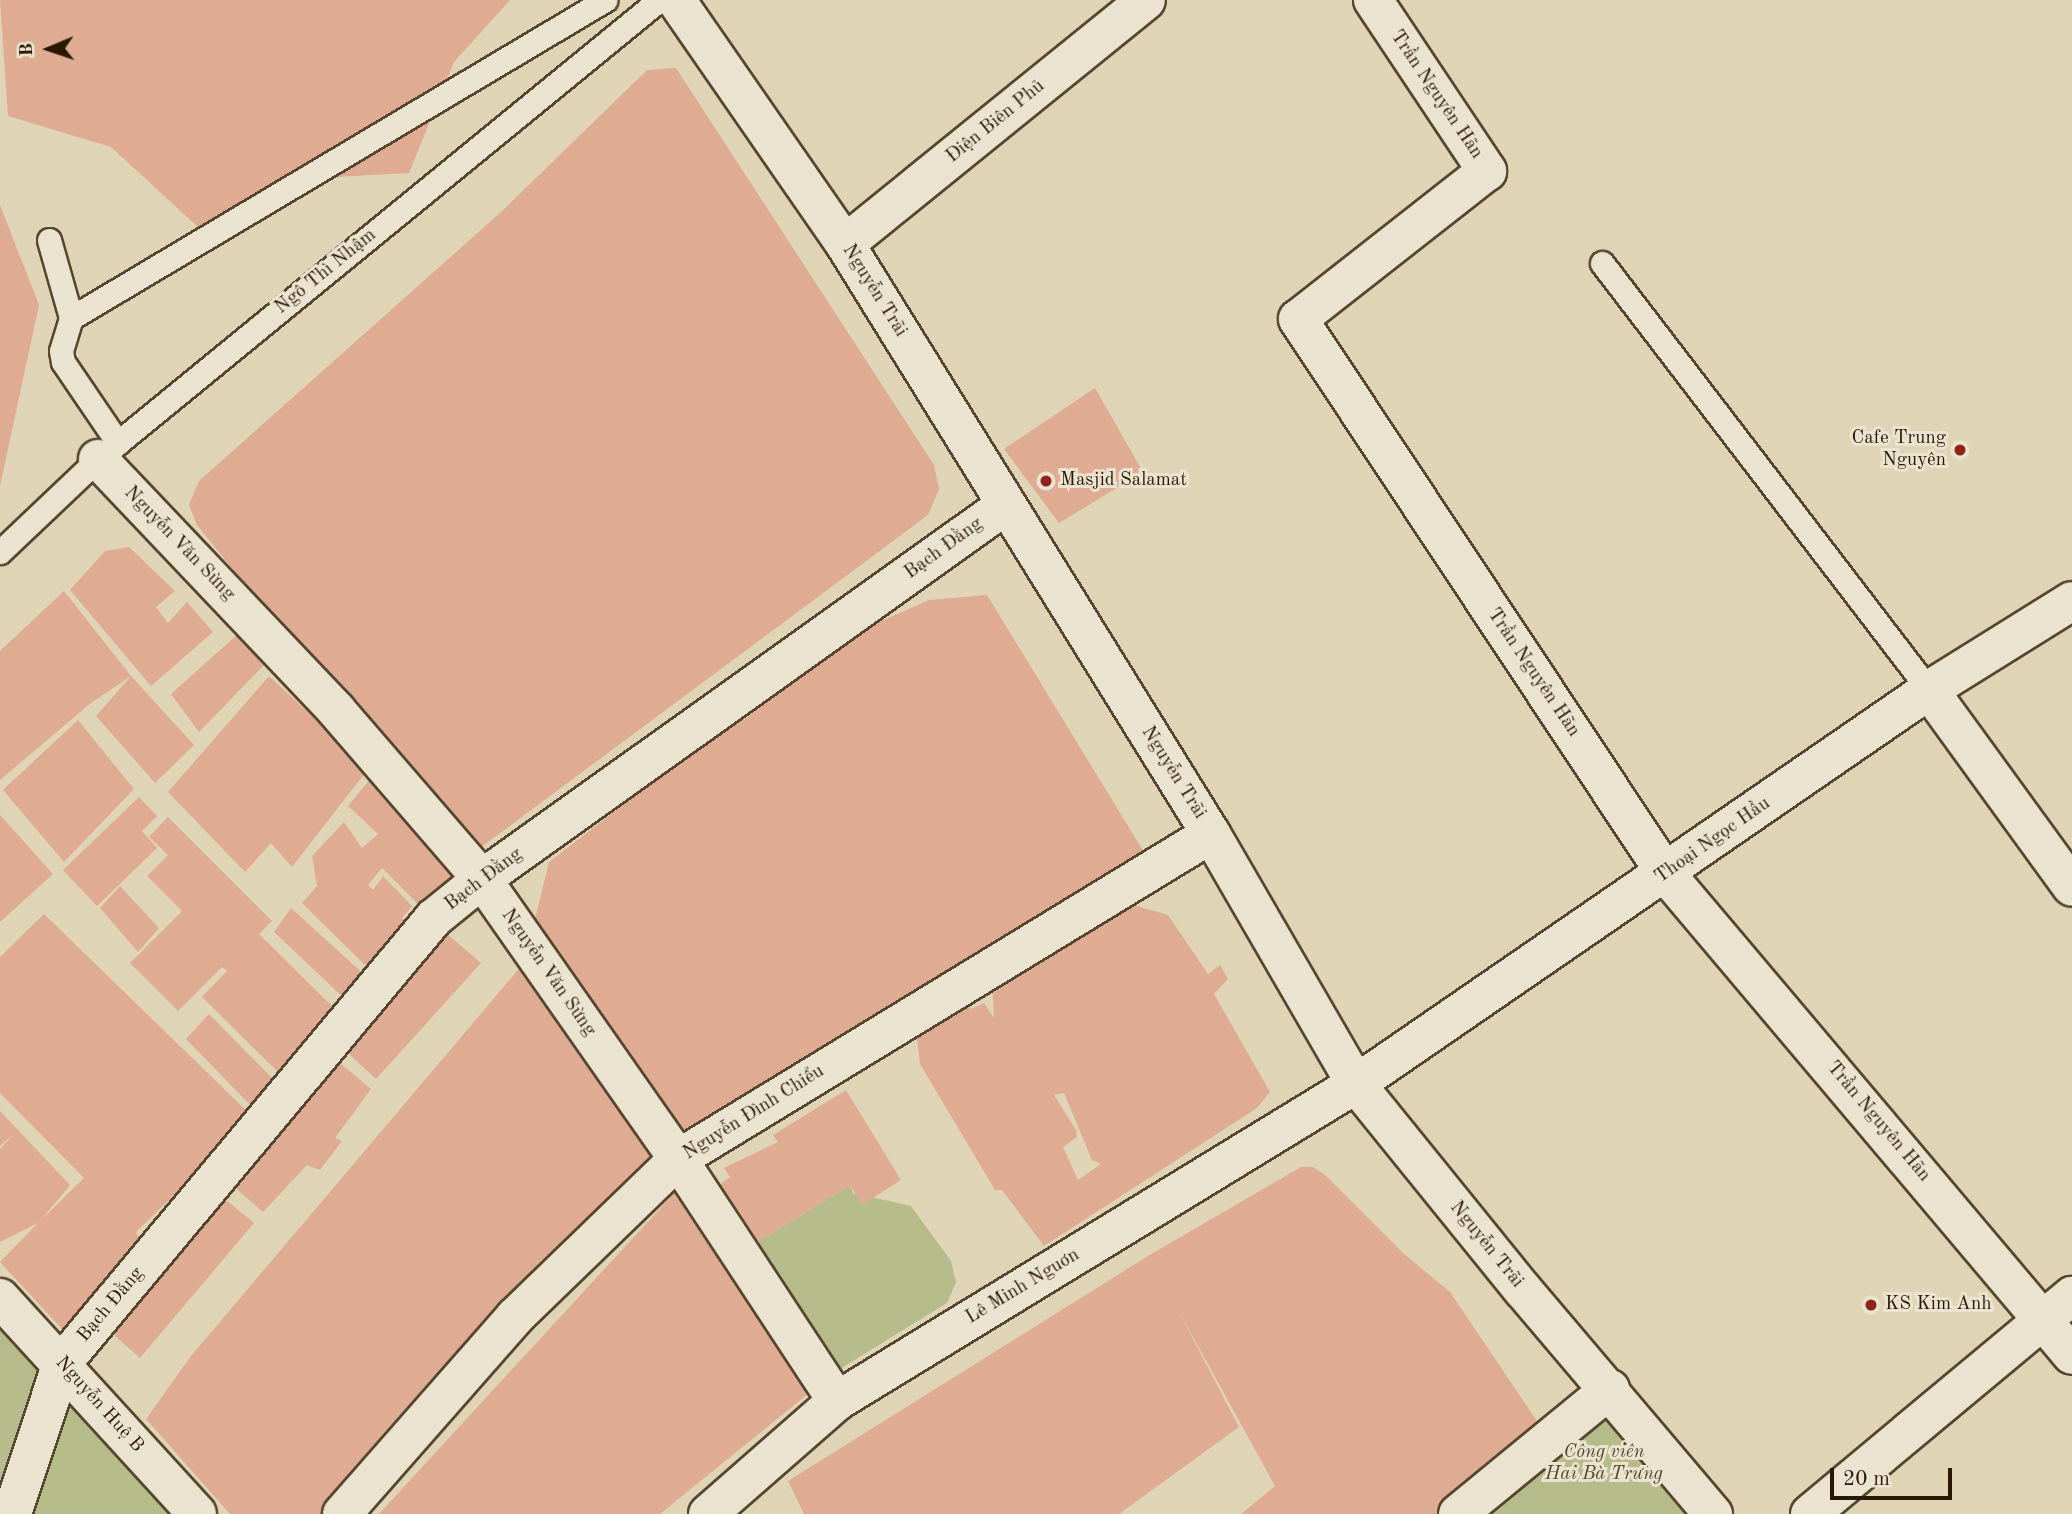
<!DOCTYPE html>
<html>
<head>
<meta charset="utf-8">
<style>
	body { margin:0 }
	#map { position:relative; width:2072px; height:1514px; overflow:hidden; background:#dfd4b5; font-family:"Old Standard TT",serif }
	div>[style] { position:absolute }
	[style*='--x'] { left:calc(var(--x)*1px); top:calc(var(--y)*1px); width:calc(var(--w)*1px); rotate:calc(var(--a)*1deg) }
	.green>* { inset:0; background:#b6bb8a }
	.building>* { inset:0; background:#dfac93 }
	.roads { filter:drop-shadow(2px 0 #56462f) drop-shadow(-2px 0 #56462f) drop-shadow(0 2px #56462f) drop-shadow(0 -2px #56462f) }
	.service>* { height:23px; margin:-11.5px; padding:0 11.5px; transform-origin:11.5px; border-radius:11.5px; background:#eae3cf }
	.minor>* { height:38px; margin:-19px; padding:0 19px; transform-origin:19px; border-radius:19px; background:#eae3cf }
	.tertiary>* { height:38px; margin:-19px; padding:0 19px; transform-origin:19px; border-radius:19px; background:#eae3cf }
	.dots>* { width:19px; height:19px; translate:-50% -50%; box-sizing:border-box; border:4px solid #eae3cf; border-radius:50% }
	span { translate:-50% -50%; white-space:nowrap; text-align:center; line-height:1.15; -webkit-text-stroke:6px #eae3cf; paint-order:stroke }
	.street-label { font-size:19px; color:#291702 }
	.poi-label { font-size:19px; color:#291702 }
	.right { translate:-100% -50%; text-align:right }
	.left { translate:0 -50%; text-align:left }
	.park-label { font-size:19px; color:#53482b; font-style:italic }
	.north { position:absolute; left:14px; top:14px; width:70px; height:70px; -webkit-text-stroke:5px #eae3cf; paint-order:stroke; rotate:268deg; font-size:19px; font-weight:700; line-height:28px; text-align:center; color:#291702 }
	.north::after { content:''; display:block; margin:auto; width:24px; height:32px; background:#291702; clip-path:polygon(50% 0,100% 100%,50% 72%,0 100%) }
	.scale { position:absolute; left:1830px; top:1468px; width:122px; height:32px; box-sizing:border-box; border:4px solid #291702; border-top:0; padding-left:9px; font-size:21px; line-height:24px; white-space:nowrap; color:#291702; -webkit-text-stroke:5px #eae3cf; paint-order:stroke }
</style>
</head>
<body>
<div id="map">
	<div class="green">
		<i style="clip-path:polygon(850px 1185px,853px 1193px,911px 1206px,951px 1261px,956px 1282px,947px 1303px,835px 1372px,753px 1245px)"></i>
		<i style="clip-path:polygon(0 1318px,189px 1514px,0 1514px)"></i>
		<i style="clip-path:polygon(1610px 1389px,1713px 1514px,1470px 1514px)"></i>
	</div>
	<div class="building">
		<i style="clip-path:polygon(0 0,510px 0,454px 62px,409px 173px,299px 179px,199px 228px,111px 147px,8px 116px)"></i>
		<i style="clip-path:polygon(676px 68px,934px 465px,939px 489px,928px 515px,476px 851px,296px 648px,197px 525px,189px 505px,199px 481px,501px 212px,647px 70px)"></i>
		<i style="clip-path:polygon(0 205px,39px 305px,0 486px)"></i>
		<i style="clip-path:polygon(1095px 388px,1143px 472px,1059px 523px,1004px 449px)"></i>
		<i style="clip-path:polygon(129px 547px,175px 591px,156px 607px,168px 623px,187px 602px,213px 632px,151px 686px,70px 590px,105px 551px)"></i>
		<i style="clip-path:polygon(64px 591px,131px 676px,194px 745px,155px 783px,96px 716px,131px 676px,91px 703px,0 780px,0 651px)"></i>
		<i style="clip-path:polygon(987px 595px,1150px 862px,921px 1000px,913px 991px,873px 1028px,679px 1143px,534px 923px,549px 862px,718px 732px,747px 718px,832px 643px,929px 600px)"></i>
		<i style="clip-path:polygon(239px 633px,268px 661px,199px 732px,171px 694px)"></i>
		<i style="clip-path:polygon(269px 676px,369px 768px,292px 867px,271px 843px,245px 872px,168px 792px)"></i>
		<i style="clip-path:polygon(78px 720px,134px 789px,64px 862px,3px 790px)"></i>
		<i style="clip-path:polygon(375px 773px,474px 871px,442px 896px,436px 889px,422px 908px,382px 868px,368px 885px,373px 890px,383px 876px,412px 906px,402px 918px,408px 924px,366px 966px,302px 903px,317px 886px,312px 856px,344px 822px,362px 848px,378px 834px,348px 806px)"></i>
		<i style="clip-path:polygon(139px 797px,157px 816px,142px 831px,157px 848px,97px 906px,63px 870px)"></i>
		<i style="clip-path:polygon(0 815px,53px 874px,0 922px)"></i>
		<i style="clip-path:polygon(168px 817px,272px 921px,259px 934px,337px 1011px,278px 1072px,202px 997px,227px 971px,222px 967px,178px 1011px,130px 963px,182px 911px,147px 876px,168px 855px,149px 837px)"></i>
		<i style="clip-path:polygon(120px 886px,159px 928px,138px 952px,100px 908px)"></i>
		<i style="clip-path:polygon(evenodd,1137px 906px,1168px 915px,1208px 974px,1220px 965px,1228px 979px,1214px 994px,1270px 1092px,1257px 1108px,1044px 1246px,1002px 1190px,995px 1190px,920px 1064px,917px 1038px,937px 1024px,936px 1014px,960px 998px,971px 1009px,984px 1003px,994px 1018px,992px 983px,1107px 917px,1137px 906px,1064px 1093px,1092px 1160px,1101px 1164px,1078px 1180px,1063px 1147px,1077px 1137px,1076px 1130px,1054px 1095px,1064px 1093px)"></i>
		<i style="clip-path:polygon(291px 908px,367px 977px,347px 1001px,274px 932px)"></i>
		<i style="clip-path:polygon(44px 914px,254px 1118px,136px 1232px,148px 1261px,62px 1329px,0 1262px,38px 1223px,0 1242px,0 1149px,15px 1133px,0 1146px,0 1111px,70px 1185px,41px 1220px,84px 1178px,0 1093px,0 957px)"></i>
		<i style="clip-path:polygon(446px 933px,481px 963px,376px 1079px,347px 1052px)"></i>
		<i style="clip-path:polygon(523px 964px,662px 1166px,328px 1514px,230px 1514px,146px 1419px,191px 1356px)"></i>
		<i style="clip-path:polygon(209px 1014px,278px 1084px,255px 1110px,186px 1039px)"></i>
		<i style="clip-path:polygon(336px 1060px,371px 1089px,335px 1138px,342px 1141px,320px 1170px,307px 1165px,263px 1212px,231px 1184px)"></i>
		<i style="clip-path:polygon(846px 1090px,901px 1180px,862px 1205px,850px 1185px,753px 1245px,717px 1186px,730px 1177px,724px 1168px,778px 1142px,773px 1135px)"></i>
		<i style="clip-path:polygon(1301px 1167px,1313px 1167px,1325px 1175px,1404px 1254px,1450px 1292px,1539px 1424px,1449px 1514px,1241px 1514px,1275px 1486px,1177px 1308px,1239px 1427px,1119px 1514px,804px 1514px,788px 1481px,1148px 1256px)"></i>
		<i style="clip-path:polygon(678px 1189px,814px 1389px,660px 1514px,379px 1514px)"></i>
		<i style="clip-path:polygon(220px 1195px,254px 1223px,140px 1358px,106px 1328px)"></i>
	</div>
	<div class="roads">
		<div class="service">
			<i style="--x:49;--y:240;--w:81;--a:74.2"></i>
			<i style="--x:71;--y:318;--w:34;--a:107"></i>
			<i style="--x:61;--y:351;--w:11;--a:80"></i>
			<i style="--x:63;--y:362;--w:98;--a:55.8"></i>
			<i style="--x:1602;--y:263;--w:538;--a:52.55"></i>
			<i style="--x:71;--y:318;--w:622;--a:-30.77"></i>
			<i style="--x:0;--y:552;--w:135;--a:-43.5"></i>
			<i style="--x:98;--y:459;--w:725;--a:-39.29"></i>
		</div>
		<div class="minor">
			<i style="--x:1373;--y:0;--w:206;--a:56.3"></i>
			<i style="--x:1487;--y:171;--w:240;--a:141.9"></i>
			<i style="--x:1298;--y:319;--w:666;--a:56.45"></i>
			<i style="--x:1666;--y:874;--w:629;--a:49.83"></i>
			<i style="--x:845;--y:244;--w:387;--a:-39"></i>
			<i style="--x:98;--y:459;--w:346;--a:46.5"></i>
			<i style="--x:336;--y:710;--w:223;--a:49.2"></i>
			<i style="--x:482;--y:879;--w:342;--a:55"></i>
			<i style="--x:678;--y:1159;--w:290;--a:56.7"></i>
			<i style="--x:1929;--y:690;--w:243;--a:54"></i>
			<i style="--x:12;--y:1514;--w:159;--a:-71.7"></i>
			<i style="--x:62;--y:1363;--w:580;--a:-50.11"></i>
			<i style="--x:434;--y:918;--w:62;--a:-39.1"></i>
			<i style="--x:482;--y:879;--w:644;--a:-35.52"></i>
			<i style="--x:342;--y:1514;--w:262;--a:-48.7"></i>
			<i style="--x:515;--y:1317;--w:227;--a:-44.1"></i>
			<i style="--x:678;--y:1159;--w:624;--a:-31.37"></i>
			<i style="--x:708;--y:1514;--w:171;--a:-41.2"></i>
			<i style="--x:837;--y:1401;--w:608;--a:-31.42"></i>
			<i style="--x:1356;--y:1084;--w:695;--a:-34.51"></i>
			<i style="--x:1929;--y:690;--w:168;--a:-31.9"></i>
			<i style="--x:1810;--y:1514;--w:341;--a:-39.8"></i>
		</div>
		<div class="tertiary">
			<i style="--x:676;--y:0;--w:297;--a:55.3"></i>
			<i style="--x:845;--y:244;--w:694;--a:58.19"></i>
			<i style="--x:1211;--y:834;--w:289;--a:59.9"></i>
			<i style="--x:1356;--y:1084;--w:265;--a:51"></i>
			<i style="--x:1523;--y:1290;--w:294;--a:49.7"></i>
			<i style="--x:0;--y:1298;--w:292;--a:47.6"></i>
			<i style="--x:1458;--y:1514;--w:197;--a:-39.4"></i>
		</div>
	</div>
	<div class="dots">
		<i style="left:1960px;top:450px;background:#8f2418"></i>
		<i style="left:1046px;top:481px;background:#8f2418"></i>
		<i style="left:1871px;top:1305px;background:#8f2418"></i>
	</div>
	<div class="street-label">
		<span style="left:1436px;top:95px;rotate:56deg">Trần Nguyên Hãn</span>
		<span style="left:996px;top:122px;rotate:-39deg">Điện Biên Phủ</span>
		<span style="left:326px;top:272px;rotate:-39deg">Ngô Thì Nhậm</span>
		<span style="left:874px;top:291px;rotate:58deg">Nguyễn Trãi</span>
		<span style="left:179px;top:544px;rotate:46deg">Nguyễn Văn Sừng</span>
		<span style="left:944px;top:549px;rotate:-36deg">Bạch Đằng</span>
		<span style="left:1533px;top:673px;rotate:56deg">Trần Nguyên Hãn</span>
		<span style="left:1173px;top:773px;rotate:58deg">Nguyễn Trãi</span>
		<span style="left:1713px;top:841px;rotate:-35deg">Thoại Ngọc Hầu</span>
		<span style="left:484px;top:880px;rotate:-37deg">Bạch Đằng</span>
		<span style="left:548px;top:973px;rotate:55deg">Nguyễn Văn Sừng</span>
		<span style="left:754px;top:1113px;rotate:-32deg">Nguyễn Đình Chiểu</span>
		<span style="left:1878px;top:1122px;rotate:50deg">Trần Nguyên Hãn</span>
		<span style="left:1486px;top:1245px;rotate:51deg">Nguyễn Trãi</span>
		<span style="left:1023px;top:1287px;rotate:-31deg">Lê Minh Nguơn</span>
		<span style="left:111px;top:1305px;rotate:-50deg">Bạch Đằng</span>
		<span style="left:99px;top:1405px;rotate:48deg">Nguyễn Huệ B</span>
	</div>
	<div class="poi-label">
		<span class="right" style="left:1946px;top:450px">Cafe Trung<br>Nguyên</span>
		<span class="left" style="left:1060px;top:481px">Masjid Salamat</span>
		<span class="left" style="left:1885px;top:1305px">KS Kim Anh</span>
	</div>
	<div class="park-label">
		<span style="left:1604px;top:1464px">Công viên<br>Hai Bà Trưng</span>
	</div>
	<div class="north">B</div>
	<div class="scale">20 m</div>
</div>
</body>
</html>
